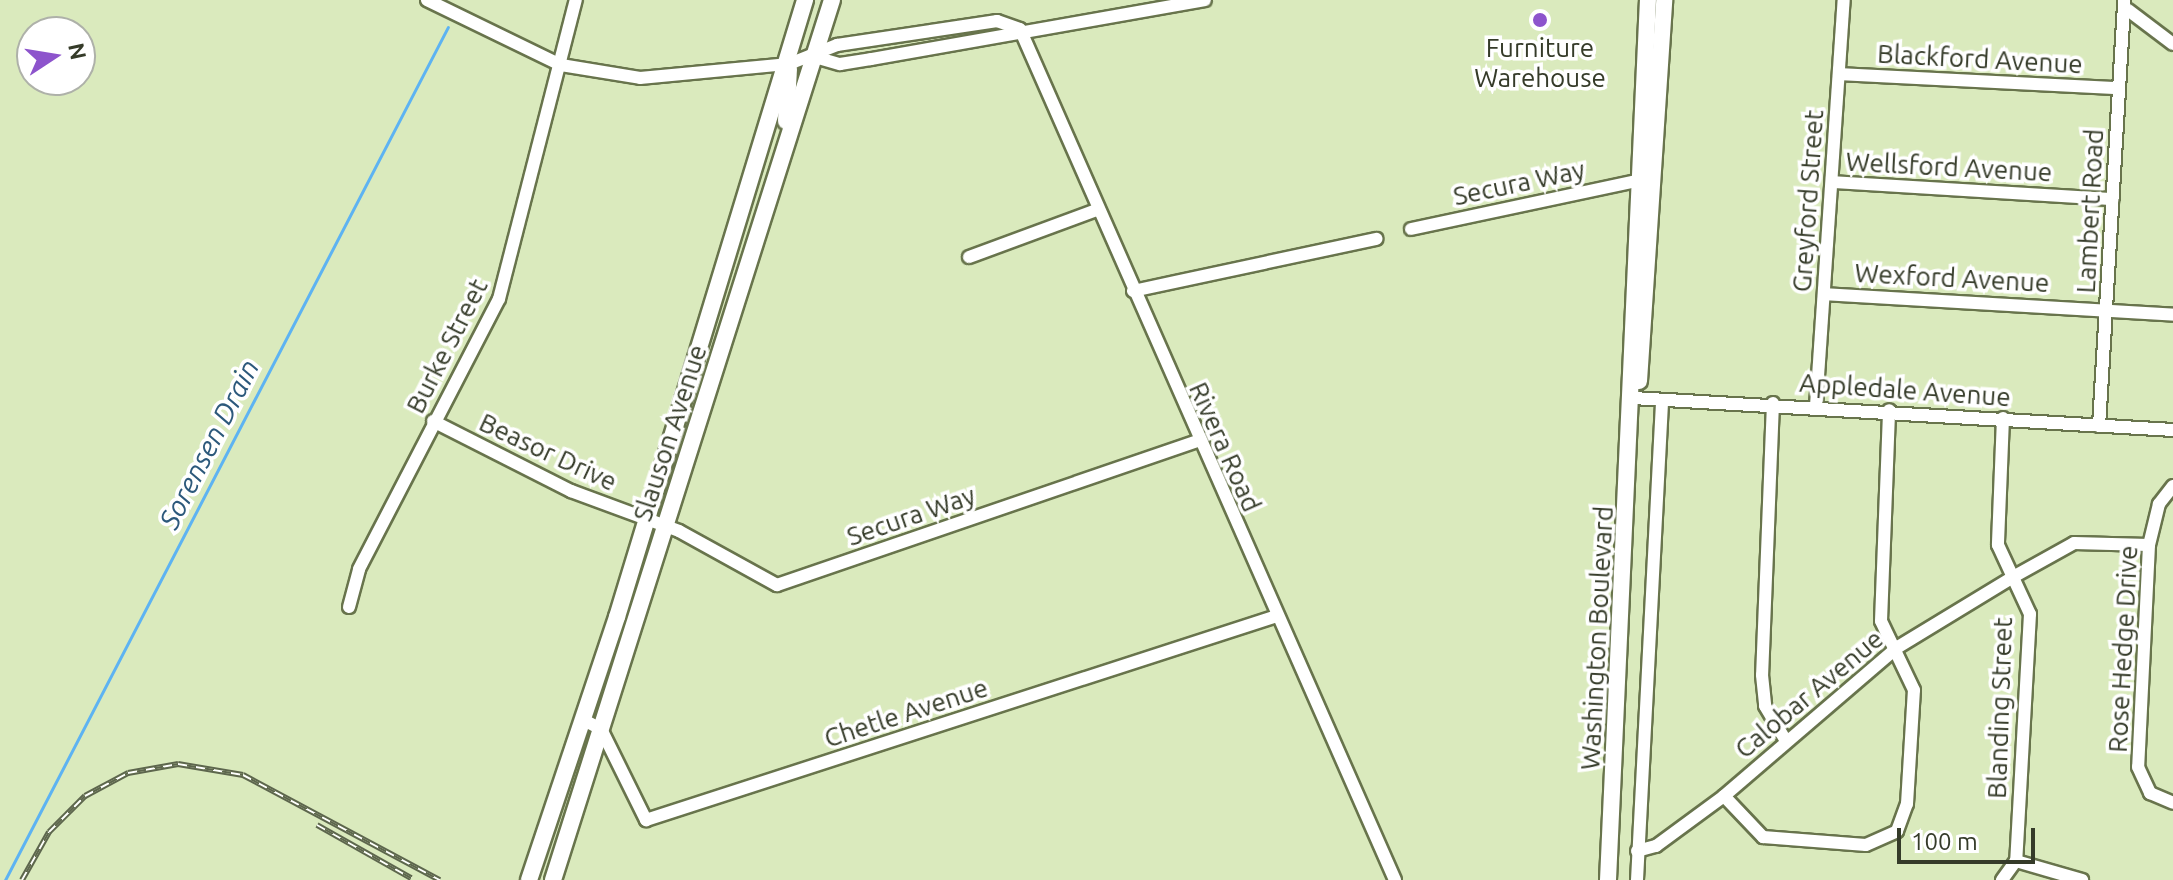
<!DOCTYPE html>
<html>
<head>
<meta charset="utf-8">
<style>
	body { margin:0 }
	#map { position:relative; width:2173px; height:880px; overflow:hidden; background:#daeabd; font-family:Ubuntu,sans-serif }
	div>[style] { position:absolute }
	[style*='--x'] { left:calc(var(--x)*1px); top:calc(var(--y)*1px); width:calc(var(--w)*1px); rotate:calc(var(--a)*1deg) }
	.stream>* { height:3px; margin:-1.5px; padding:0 1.5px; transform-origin:1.5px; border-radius:1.5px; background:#5db3f2 }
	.roads { filter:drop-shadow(2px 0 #68744c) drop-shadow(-2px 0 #68744c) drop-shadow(0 2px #68744c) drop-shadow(0 -2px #68744c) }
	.minor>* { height:12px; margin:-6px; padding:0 6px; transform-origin:6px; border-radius:6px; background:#fff }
	.major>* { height:16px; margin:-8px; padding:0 8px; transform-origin:8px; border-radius:8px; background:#fff }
	.rail>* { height:6px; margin-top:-3px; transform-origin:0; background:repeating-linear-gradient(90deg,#fff 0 9px,#5d664d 0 18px); box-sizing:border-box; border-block:2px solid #5d664d }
	.dots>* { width:22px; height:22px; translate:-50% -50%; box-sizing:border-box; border:4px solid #fff; border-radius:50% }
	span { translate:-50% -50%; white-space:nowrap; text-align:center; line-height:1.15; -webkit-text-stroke:7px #fff; paint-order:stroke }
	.poi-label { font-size:26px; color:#353b29 }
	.street-label { font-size:26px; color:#353b29 }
	.water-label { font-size:28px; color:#2c597b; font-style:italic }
	.north { position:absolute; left:16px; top:16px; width:80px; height:80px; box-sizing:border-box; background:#fff; border:2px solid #aeb1a9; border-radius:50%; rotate:78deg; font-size:22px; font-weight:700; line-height:32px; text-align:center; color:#353b29 }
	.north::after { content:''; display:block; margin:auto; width:28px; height:36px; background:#8d54cc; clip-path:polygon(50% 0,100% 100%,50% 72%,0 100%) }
	.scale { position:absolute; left:1897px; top:828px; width:138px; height:36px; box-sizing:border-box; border:4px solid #353b29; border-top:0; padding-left:10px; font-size:24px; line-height:28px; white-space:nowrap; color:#353b29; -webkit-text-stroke:6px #fff; paint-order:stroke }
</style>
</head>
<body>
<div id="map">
	<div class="stream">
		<i style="--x:5;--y:880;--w:961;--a:-62.56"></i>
	</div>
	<div class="roads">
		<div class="minor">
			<i style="--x:427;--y:0;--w:149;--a:25.9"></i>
			<i style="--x:561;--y:65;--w:80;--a:9.3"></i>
			<i style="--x:640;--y:78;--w:150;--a:-5.4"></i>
			<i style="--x:789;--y:64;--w:52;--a:-21.6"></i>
			<i style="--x:837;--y:45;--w:162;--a:-8.5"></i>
			<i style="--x:997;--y:21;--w:24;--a:19"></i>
			<i style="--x:2128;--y:10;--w:56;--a:37.1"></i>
			<i style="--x:1020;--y:29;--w:930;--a:66.22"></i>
			<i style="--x:815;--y:57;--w:26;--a:16"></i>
			<i style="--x:840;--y:64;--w:31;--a:-9"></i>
			<i style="--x:871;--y:59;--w:339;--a:-10"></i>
			<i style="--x:1839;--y:74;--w:279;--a:2.9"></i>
			<i style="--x:1832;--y:182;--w:281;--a:3.5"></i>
			<i style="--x:1411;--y:229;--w:231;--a:-12"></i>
			<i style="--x:969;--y:257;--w:136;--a:-20.2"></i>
			<i style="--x:1133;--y:291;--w:249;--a:-12.1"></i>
			<i style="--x:1824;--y:294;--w:350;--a:3.4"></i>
			<i style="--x:1633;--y:398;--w:541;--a:3.39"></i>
			<i style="--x:1773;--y:403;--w:272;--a:92.3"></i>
			<i style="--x:1762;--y:675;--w:31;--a:84"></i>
			<i style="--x:1765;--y:706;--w:39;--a:59"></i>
			<i style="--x:1816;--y:406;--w:407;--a:-86.1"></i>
			<i style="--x:2003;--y:418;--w:127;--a:92.3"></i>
			<i style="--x:1998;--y:545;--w:76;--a:65.1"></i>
			<i style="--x:2030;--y:614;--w:247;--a:93.2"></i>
			<i style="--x:433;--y:421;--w:155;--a:26.9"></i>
			<i style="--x:571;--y:491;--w:115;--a:20.3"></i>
			<i style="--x:679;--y:531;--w:112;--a:28.9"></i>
			<i style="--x:777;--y:585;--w:444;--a:-18.9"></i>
			<i style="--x:2099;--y:426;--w:427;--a:-86.6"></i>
			<i style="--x:2173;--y:486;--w:23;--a:128"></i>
			<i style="--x:2159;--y:504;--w:42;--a:103.7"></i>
			<i style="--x:2149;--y:545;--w:222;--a:92.8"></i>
			<i style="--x:2138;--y:767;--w:29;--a:65"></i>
			<i style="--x:2150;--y:793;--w:25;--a:23"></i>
			<i style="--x:349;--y:607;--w:39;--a:-75"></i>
			<i style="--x:359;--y:569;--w:304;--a:-62.6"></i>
			<i style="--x:499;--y:299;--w:309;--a:-75.6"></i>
			<i style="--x:582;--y:719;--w:21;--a:28"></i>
			<i style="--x:601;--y:729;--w:102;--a:63.7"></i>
			<i style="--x:646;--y:820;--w:663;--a:-17.92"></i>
			<i style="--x:1724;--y:796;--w:57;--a:46.4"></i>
			<i style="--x:1763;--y:837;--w:103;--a:4.4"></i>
			<i style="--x:1866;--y:845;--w:34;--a:-24"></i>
			<i style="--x:1897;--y:831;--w:29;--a:-70"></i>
			<i style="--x:1907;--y:804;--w:114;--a:-86.5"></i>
			<i style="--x:1914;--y:690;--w:76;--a:-115.6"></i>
			<i style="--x:1881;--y:621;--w:211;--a:-87.8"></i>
			<i style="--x:1637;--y:851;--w:20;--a:-15"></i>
			<i style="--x:1656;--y:846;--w:84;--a:-36.3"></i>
			<i style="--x:1724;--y:796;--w:229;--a:-40.6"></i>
			<i style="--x:1898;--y:647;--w:135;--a:-31.3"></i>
			<i style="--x:2013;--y:577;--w:70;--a:-29.1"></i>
			<i style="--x:2074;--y:543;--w:75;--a:1.5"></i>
			<i style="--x:2016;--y:861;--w:69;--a:16.1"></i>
			<i style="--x:1637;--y:880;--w:480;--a:-87"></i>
			<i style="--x:2002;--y:880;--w:24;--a:-54"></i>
		</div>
		<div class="major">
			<i style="--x:786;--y:121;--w:52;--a:-86.7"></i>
			<i style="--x:1639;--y:381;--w:382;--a:-86.2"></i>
			<i style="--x:529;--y:880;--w:277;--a:-71.5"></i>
			<i style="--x:617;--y:617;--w:645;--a:-73.05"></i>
			<i style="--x:553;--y:880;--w:923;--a:-72.41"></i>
			<i style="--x:1608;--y:880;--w:881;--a:-87.4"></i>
		</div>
	</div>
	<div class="rail">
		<i style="--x:317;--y:825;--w:108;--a:29.4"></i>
		<i style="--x:22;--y:880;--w:55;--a:-60.6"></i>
		<i style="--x:49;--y:832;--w:51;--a:-45"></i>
		<i style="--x:85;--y:796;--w:49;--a:-28.1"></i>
		<i style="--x:128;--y:773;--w:51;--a:-10.2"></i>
		<i style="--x:178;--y:764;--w:66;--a:9.6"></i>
		<i style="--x:243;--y:775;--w:223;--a:28.1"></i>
	</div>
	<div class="dots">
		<i style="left:1540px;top:20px;background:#8d54cc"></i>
	</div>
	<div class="poi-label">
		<span style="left:1540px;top:63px">Furniture<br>Warehouse</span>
	</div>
	<div class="street-label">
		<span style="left:1980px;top:59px;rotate:3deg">Blackford Avenue</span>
		<span style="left:1949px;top:167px;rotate:3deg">Wellsford Avenue</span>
		<span style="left:1519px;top:183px;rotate:-12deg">Secura Way</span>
		<span style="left:1808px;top:201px;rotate:-86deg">Greyford Street</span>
		<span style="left:2090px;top:211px;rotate:-87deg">Lambert Road</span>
		<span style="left:1952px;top:278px;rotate:3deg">Wexford Avenue</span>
		<span style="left:447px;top:346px;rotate:-63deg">Burke Street</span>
		<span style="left:1905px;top:390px;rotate:4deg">Appledale Avenue</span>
		<span style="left:670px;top:433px;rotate:-72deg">Slauson Avenue</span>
		<span style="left:1225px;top:447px;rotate:66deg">Rivera Road</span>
		<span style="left:548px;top:452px;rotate:25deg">Beasor Drive</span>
		<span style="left:911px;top:516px;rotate:-19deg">Secura Way</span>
		<span style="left:1597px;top:638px;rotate:-87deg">Washington Boulevard</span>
		<span style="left:2123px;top:649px;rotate:-87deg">Rose Hedge Drive</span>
		<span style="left:1809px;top:694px;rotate:-40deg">Calobar Avenue</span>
		<span style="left:2000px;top:708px;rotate:-88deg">Blanding Street</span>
		<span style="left:906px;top:713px;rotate:-18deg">Chetle Avenue</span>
	</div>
	<div class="water-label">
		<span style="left:209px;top:444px;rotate:-63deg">Sorensen Drain</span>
	</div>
	<div class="north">N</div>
	<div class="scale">100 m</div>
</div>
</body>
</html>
